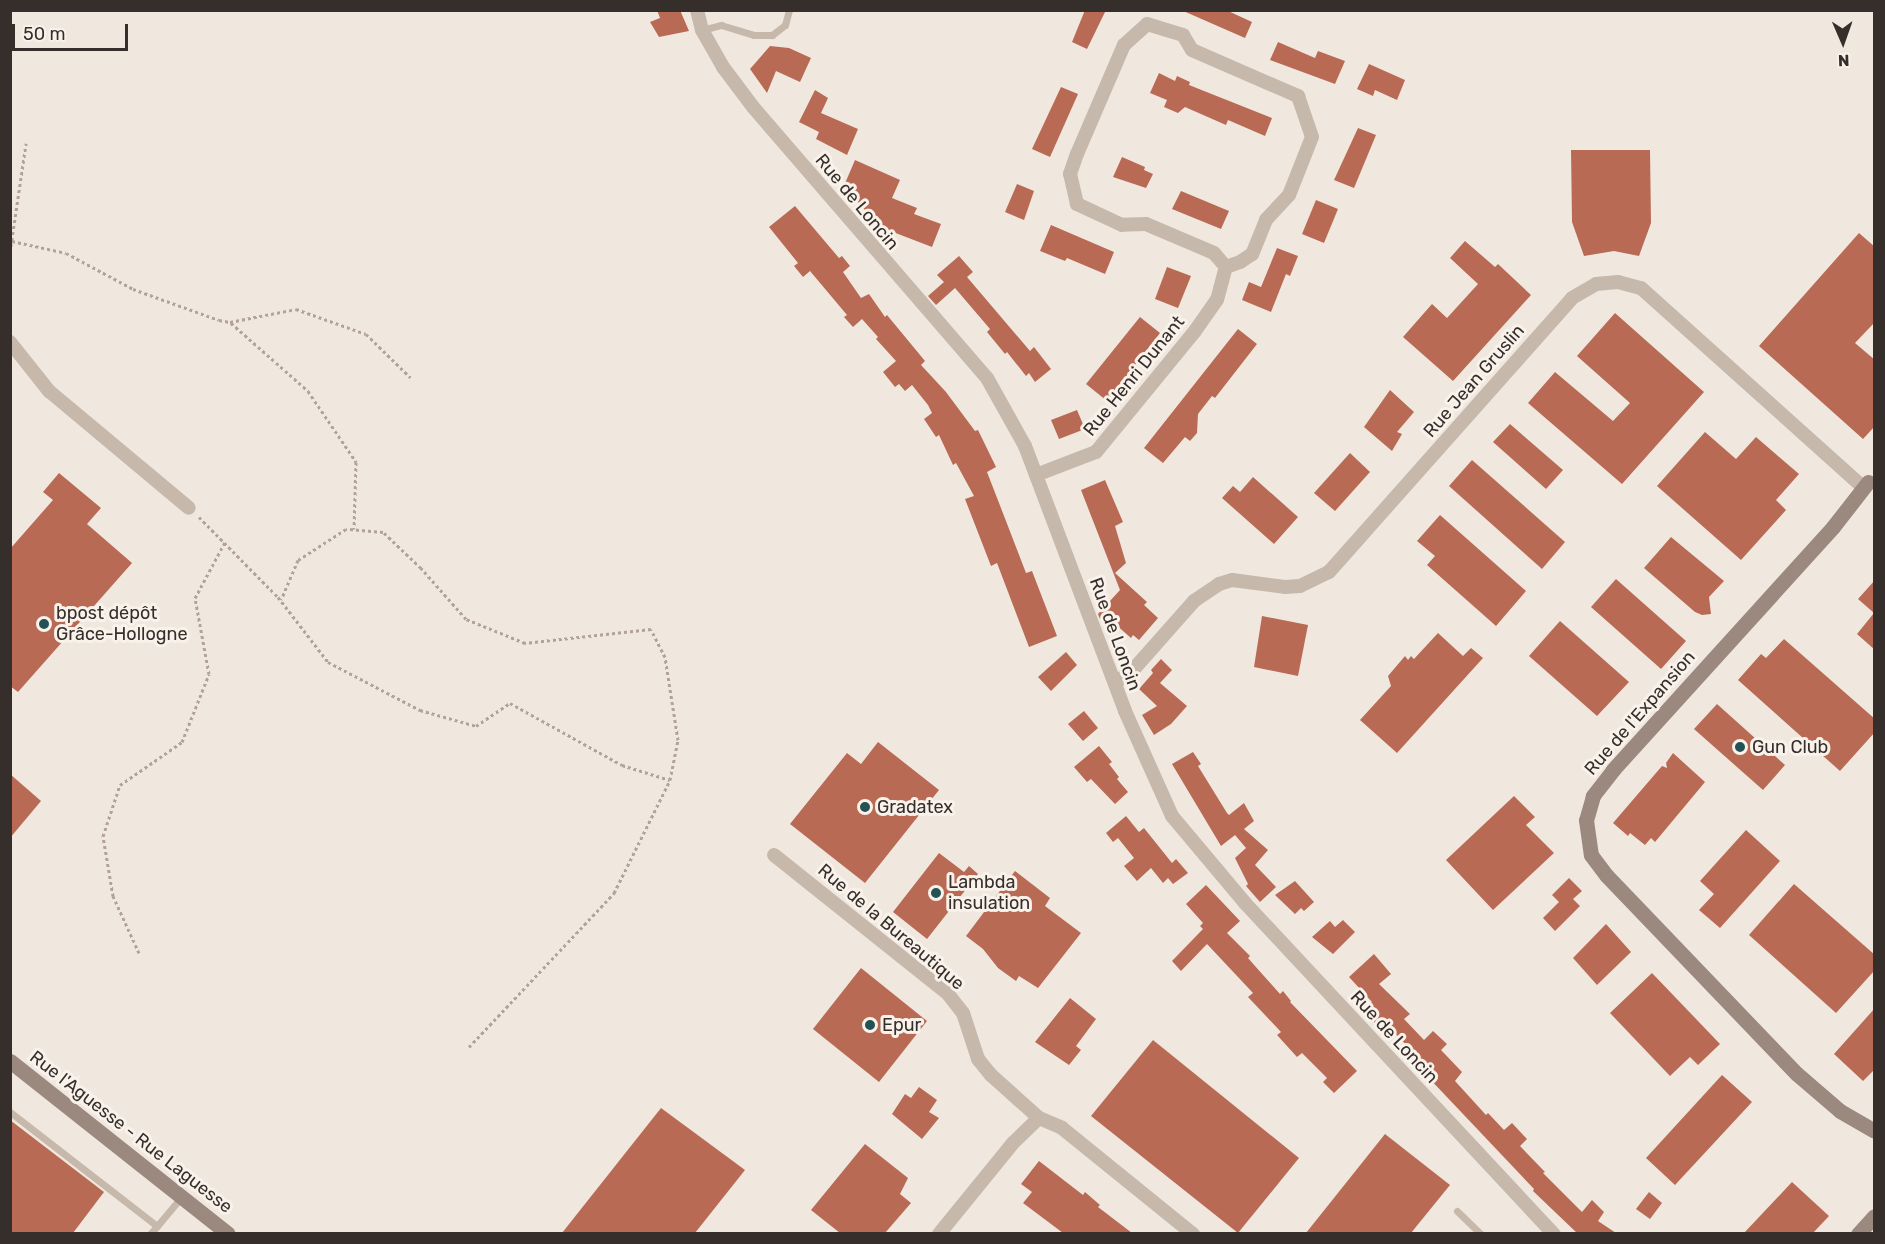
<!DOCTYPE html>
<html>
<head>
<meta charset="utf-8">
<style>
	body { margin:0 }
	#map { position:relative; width:1885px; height:1244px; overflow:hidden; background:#f0e8df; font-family:Rubik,sans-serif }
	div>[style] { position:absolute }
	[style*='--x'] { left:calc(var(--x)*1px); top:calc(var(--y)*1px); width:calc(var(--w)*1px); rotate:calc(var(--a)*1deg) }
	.building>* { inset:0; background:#b96a54 }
	.path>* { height:3px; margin-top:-1.5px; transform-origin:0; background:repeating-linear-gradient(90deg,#b3a297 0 3px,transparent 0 6px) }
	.lane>* { height:7px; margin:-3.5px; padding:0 3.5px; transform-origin:3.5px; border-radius:3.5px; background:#c7b8ac }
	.street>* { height:14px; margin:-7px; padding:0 7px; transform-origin:7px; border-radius:7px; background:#c7b8ac }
	.secondary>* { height:15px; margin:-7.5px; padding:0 7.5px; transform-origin:7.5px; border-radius:7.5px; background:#9b887e }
	.dots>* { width:16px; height:16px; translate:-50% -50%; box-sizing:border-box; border:3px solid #f8f2eb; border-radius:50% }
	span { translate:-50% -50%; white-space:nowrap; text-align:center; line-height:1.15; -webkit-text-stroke:6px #f8f2eb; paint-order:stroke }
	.street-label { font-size:18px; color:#362e2a }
	.poi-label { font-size:18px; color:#362e2a }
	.left { translate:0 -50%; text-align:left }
	.frame { position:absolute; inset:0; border:12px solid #362e2a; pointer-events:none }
	.north { position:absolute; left:1813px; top:12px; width:60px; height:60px; -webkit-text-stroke:4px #f8f2eb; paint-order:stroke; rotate:178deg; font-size:16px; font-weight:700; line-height:24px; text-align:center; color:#362e2a }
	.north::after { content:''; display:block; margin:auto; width:21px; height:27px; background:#362e2a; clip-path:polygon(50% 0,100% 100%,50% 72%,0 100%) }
	.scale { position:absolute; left:12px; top:24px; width:116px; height:27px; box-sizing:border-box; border:3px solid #362e2a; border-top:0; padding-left:8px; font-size:18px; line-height:21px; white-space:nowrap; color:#362e2a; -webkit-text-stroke:4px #f8f2eb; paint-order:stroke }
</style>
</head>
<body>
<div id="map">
	<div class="building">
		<i style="clip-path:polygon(657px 10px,680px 10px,689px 31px,659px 37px,650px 22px,660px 18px)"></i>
		<i style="clip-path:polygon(1085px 10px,1106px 10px,1087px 49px,1072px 42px)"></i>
		<i style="clip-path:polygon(1181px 10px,1226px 10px,1252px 22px,1245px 38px)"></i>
		<i style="clip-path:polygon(1278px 42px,1315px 58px,1318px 51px,1345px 61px,1335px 84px,1270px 60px)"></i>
		<i style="clip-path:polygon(770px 46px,789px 48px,811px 58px,800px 82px,776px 71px,767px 93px,750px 69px)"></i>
		<i style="clip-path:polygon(1369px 64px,1405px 80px,1397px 100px,1375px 90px,1373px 96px,1357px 89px)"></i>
		<i style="clip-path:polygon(1159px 73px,1175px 81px,1177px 76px,1190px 82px,1189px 85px,1272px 118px,1265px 136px,1228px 120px,1226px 125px,1185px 107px,1178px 113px,1164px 107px,1167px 100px,1150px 93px)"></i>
		<i style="clip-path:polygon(1061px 87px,1078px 94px,1050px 157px,1032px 149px)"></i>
		<i style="clip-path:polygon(815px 90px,828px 98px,821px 113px,858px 129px,847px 155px,816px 139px,819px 132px,799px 122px)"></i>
		<i style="clip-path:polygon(1358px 128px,1376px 135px,1354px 188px,1334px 180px)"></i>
		<i style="clip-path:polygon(1571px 150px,1650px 150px,1651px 223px,1639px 256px,1614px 251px,1584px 256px,1572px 222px)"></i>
		<i style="clip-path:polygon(1122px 157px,1145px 167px,1144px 170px,1153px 174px,1146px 188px,1113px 177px)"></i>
		<i style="clip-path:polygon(855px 160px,900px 180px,892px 198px,917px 208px,914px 214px,941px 224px,932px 247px,880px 227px,856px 200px,858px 195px,843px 188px)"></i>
		<i style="clip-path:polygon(1017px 184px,1034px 191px,1024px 220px,1005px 212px)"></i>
		<i style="clip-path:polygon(1181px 191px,1229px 211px,1221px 229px,1172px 209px)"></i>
		<i style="clip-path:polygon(1316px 200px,1338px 209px,1324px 243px,1302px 234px)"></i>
		<i style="clip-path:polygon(795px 206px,839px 258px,842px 256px,850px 266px,843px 272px,861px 298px,869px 294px,885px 317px,887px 315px,925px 361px,921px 365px,946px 392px,975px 431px,978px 430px,996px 467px,987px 472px,1006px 521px,1026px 573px,1032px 571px,1057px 636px,1029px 647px,997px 563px,991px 566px,965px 499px,974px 496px,956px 463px,953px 465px,939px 435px,936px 437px,924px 419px,932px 413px,928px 405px,912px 385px,905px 391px,899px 384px,895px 387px,883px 372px,896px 361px,876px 339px,878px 337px,862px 319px,853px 327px,844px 317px,847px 315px,810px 271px,803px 277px,794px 266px,798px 263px,769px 227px)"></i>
		<i style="clip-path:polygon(1051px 225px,1114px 252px,1105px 274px,1067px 258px,1065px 261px,1040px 251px)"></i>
		<i style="clip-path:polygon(1859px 233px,1875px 247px,1875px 322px,1855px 343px,1875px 360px,1875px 426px,1863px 439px,1759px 346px)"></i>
		<i style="clip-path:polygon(1465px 241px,1495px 267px,1498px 264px,1531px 295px,1453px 381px,1403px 337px,1432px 304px,1447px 318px,1478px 284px,1450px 258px)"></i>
		<i style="clip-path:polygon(1277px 248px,1298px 256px,1290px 276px,1286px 274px,1271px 312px,1242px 300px,1249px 282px,1261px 287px)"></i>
		<i style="clip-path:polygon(959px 256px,973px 272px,967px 277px,1030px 351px,1034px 347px,1051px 369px,1035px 382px,1029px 373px,1026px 376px,1007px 352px,1005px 354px,987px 332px,990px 329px,955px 288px,936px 305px,928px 296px,944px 282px,937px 275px)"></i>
		<i style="clip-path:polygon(1167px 267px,1191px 276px,1178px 308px,1155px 299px)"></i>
		<i style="clip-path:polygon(1615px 313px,1704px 392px,1622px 484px,1528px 403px,1555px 372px,1613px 421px,1630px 403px,1577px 356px)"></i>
		<i style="clip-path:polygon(1140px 317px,1160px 333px,1107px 401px,1086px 384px)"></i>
		<i style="clip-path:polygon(1238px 329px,1257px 344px,1215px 398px,1212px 396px,1198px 414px,1197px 433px,1190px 441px,1185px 437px,1163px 463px,1144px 448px)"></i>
		<i style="clip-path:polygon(1390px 390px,1414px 412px,1397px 432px,1402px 434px,1392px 451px,1364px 427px)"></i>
		<i style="clip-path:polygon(1077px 410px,1085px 429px,1059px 439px,1051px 420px)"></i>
		<i style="clip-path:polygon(1510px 424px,1563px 470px,1546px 489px,1493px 442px)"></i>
		<i style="clip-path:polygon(1705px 432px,1736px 459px,1756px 437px,1799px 474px,1776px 500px,1786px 510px,1741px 560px,1657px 486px)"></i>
		<i style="clip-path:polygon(1350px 453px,1370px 472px,1335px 511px,1314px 493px)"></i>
		<i style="clip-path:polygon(1472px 460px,1565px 542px,1542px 569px,1449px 486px)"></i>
		<i style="clip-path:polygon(59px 473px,101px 508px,87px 524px,132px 563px,18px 692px,10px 686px,10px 549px,53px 500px,43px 492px)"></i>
		<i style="clip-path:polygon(1253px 477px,1298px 517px,1274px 544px,1222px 498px,1233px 486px,1240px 492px)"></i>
		<i style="clip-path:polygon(1105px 480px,1123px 522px,1115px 526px,1126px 563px,1115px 573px,1147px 602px,1144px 605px,1158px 618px,1139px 640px,1133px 635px,1131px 638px,1106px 616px,1100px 619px,1098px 614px,1120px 590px,1081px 490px)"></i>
		<i style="clip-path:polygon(1440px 515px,1526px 591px,1496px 626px,1427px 565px,1435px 556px,1417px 541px)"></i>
		<i style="clip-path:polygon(1671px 537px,1724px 581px,1709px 597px,1711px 614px,1702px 615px,1695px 612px,1644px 568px)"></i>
		<i style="clip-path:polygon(1616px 579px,1686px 641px,1661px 669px,1591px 607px)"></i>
		<i style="clip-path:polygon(1875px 580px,1875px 650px,1857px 634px,1874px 613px,1858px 599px)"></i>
		<i style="clip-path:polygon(1262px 616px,1308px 625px,1298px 676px,1254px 667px)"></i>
		<i style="clip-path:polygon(1560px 621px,1629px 682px,1597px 716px,1529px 656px)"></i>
		<i style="clip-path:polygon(1438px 633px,1463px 656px,1471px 648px,1483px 658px,1397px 753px,1360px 720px,1391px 686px,1388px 676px,1405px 656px,1408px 660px,1411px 656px,1414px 659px)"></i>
		<i style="clip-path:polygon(1784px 639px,1875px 719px,1875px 732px,1840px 771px,1738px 680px,1761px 654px,1766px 658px)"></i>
		<i style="clip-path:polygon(1066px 652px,1077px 665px,1051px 691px,1038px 677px)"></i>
		<i style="clip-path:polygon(1161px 659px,1172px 670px,1160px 683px,1187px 706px,1171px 724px,1154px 735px,1142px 715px,1157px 706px,1139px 689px,1153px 673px,1151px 670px)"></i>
		<i style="clip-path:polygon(1717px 704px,1785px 765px,1763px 790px,1694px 729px)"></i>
		<i style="clip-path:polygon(1084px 711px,1098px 728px,1083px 741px,1068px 724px)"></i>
		<i style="clip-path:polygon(878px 742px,939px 790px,865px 883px,790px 824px,847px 753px,861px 764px)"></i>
		<i style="clip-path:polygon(1099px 746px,1112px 762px,1109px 764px,1119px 777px,1117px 779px,1128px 792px,1115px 804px,1091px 779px,1087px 782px,1074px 767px)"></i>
		<i style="clip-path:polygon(1193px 752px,1201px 764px,1198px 766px,1227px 813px,1229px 815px,1244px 803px,1254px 821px,1244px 829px,1268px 850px,1255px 865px,1276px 887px,1260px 902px,1246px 886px,1248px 884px,1235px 858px,1246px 848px,1235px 835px,1221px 846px,1172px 764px)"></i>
		<i style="clip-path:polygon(1673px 753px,1705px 782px,1655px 842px,1651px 838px,1645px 845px,1630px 833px,1628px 836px,1613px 823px,1662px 766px,1667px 768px,1666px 763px)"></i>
		<i style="clip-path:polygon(10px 774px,41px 801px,10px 838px)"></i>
		<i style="clip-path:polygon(1514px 796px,1535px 817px,1526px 825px,1554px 853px,1493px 910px,1446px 860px)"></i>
		<i style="clip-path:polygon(1126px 816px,1139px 832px,1144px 828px,1172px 863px,1176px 859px,1188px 873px,1173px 884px,1168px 878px,1163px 883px,1151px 868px,1137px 881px,1124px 866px,1134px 858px,1118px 838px,1113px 842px,1106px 833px)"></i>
		<i style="clip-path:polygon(1746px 830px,1780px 861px,1720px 928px,1699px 910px,1714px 894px,1700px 881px)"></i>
		<i style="clip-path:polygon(939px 853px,964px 872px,969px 866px,978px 874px,927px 939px,893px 912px)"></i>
		<i style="clip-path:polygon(1015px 871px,1050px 898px,1045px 906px,1081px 933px,1038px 988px,1019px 976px,1016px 981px,998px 968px,983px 949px,966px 936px)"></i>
		<i style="clip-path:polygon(1569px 878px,1582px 891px,1573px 899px,1580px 906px,1555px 931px,1543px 918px,1559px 902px,1552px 895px)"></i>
		<i style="clip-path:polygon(1295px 881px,1314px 902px,1304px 911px,1301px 908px,1295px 914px,1275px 895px)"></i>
		<i style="clip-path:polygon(1794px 884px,1875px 955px,1875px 970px,1836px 1013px,1749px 935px)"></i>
		<i style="clip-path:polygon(1206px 885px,1240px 921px,1227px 933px,1250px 956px,1248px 958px,1255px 966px,1280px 994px,1283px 991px,1291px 1001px,1290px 1002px,1357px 1071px,1334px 1093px,1323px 1082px,1327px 1078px,1302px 1053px,1297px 1057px,1277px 1035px,1281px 1032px,1248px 997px,1253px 993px,1207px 944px,1181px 971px,1172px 961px,1203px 929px,1200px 926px,1203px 923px,1186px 904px)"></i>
		<i style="clip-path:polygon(1343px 920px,1355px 932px,1333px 954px,1312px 937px,1330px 921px,1335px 927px)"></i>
		<i style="clip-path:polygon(1606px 924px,1631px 952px,1597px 985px,1573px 958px)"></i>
		<i style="clip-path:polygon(1374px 954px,1391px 974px,1379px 984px,1410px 1014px,1404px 1019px,1424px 1040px,1433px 1031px,1447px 1044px,1441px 1050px,1462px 1072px,1455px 1081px,1486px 1115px,1488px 1113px,1504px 1130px,1512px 1123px,1527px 1139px,1520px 1146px,1545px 1172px,1543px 1173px,1582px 1212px,1592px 1200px,1604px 1212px,1598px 1221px,1616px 1233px,1577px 1233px,1533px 1191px,1534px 1189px,1427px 1076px,1431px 1071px,1413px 1052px,1387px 1025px,1382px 1030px,1363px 1011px,1372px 1002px,1349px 977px)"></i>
		<i style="clip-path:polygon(861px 968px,927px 1021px,879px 1082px,813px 1029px)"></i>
		<i style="clip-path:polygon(1652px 973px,1720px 1044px,1698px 1065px,1690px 1057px,1670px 1076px,1610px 1013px)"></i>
		<i style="clip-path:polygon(1070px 998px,1096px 1019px,1076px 1046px,1081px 1050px,1069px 1065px,1035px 1042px)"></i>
		<i style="clip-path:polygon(1875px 1008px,1875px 1069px,1863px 1081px,1834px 1054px)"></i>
		<i style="clip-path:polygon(1153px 1040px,1299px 1158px,1238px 1233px,1091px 1116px)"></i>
		<i style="clip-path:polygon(1722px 1075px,1752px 1102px,1675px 1185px,1646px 1158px)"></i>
		<i style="clip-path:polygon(919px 1087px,937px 1100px,929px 1112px,939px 1118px,922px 1139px,892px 1114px,905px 1094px,911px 1098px)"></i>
		<i style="clip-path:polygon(661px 1108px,745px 1170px,695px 1233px,562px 1233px)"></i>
		<i style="clip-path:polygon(10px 1120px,104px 1192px,73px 1233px,10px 1233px)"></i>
		<i style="clip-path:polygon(1385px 1134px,1450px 1185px,1411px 1233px,1306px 1233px)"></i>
		<i style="clip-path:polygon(865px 1144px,908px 1178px,900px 1194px,911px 1203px,885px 1233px,840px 1233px,811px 1210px)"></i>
		<i style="clip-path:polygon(1039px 1161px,1083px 1195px,1085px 1192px,1100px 1205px,1098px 1207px,1132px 1233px,1063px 1233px,1023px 1203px,1032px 1192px,1021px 1184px)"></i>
		<i style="clip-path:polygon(1792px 1182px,1829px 1216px,1813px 1233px,1744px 1233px)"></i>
		<i style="clip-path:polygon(1649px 1192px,1662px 1203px,1650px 1219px,1636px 1209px)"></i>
	</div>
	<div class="path">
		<i style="--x:12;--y:241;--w:55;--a:12.5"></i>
		<i style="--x:66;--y:253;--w:76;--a:28.2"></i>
		<i style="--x:133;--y:289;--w:91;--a:19.8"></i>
		<i style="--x:219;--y:320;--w:11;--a:10"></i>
		<i style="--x:230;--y:322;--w:67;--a:-11.1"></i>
		<i style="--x:296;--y:309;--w:74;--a:19.7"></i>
		<i style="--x:366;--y:334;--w:62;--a:44.3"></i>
		<i style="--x:10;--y:252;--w:110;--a:-81.6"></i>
		<i style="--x:231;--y:323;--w:103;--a:41.4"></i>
		<i style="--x:308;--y:391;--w:86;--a:55.9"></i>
		<i style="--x:356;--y:462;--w:67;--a:91.7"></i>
		<i style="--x:199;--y:517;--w:112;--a:45.4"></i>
		<i style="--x:278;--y:597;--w:82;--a:52.4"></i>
		<i style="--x:328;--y:662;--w:104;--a:27.6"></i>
		<i style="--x:420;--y:710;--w:58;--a:15.9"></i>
		<i style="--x:476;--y:726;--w:41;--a:-34.1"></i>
		<i style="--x:510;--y:703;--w:128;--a:29"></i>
		<i style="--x:622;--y:765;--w:50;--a:17.4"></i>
		<i style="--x:670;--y:780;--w:41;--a:-78.7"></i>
		<i style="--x:678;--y:740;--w:84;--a:-98.9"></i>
		<i style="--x:665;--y:657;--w:31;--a:-117"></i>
		<i style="--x:651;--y:629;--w:127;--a:173.7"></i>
		<i style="--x:525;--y:643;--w:64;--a:-157.9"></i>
		<i style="--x:466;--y:619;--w:68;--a:-131.4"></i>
		<i style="--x:421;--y:568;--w:52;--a:-136.5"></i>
		<i style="--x:383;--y:532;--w:37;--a:-175"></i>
		<i style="--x:346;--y:529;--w:57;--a:147.1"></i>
		<i style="--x:298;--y:560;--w:43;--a:113"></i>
		<i style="--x:139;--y:953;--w:63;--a:-114.5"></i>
		<i style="--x:113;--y:896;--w:61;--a:-99.5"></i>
		<i style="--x:103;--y:836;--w:54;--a:-71.6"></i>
		<i style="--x:120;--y:785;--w:75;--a:-34.7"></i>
		<i style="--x:182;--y:742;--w:73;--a:-68.3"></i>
		<i style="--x:209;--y:674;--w:77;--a:-100.4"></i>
		<i style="--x:195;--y:598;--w:64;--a:-61.8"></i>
		<i style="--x:469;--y:1047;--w:212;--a:-46.7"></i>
		<i style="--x:614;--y:893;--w:126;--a:-63.6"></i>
	</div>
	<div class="lane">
		<i style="--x:702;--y:30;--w:20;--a:-15"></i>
		<i style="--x:721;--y:25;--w:34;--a:17"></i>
		<i style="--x:754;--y:35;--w:18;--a:0"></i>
		<i style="--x:772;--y:35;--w:16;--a:-38"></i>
		<i style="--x:785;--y:25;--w:16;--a:-75"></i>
		<i style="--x:10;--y:1112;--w:186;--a:37.8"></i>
		<i style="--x:157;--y:1226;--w:38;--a:-50"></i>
		<i style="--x:1457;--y:1211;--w:33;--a:44"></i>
		<i style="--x:150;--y:1234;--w:11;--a:-49"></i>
	</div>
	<div class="street">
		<i style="--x:697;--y:10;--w:21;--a:76"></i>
		<i style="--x:702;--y:30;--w:43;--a:60.4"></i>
		<i style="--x:723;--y:67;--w:50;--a:53.1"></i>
		<i style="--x:753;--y:107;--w:358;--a:49.2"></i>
		<i style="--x:987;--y:378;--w:78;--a:60.8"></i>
		<i style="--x:1025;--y:446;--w:283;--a:69.3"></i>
		<i style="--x:1125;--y:711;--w:115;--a:65.9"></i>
		<i style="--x:1172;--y:816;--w:114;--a:50"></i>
		<i style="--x:1245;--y:903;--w:453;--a:47"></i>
		<i style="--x:1147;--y:24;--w:38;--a:17"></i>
		<i style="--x:1183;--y:35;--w:17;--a:59"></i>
		<i style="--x:1192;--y:50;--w:116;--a:23.5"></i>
		<i style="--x:1298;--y:96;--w:43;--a:71.1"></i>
		<i style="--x:1312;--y:137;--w:62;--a:111.6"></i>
		<i style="--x:1289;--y:195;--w:34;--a:133"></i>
		<i style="--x:1266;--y:220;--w:37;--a:112"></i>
		<i style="--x:1252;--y:254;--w:14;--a:146"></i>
		<i style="--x:1240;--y:262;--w:15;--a:160"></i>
		<i style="--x:1226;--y:267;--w:18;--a:-131"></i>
		<i style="--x:1214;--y:253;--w:74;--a:-156.9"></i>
		<i style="--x:1146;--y:224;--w:24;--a:178"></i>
		<i style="--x:1122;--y:225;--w:50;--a:-155"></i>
		<i style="--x:1077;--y:204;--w:31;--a:-103"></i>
		<i style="--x:1070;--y:174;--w:21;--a:-71"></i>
		<i style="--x:1077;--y:154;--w:119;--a:-66.7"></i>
		<i style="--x:1124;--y:45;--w:31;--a:-42"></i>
		<i style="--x:10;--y:342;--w:63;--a:51.5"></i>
		<i style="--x:49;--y:391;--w:182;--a:39.9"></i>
		<i style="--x:1036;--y:475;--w:64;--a:-21"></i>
		<i style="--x:1096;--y:452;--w:156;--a:-50.7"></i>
		<i style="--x:1195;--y:331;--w:38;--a:-55"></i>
		<i style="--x:1217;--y:300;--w:34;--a:-75"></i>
		<i style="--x:1115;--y:683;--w:22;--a:-36"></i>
		<i style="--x:1133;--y:670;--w:92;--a:-48.5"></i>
		<i style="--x:1194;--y:601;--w:30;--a:-34"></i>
		<i style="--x:1219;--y:584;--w:14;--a:-17"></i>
		<i style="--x:1232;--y:580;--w:53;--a:7.5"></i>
		<i style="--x:1285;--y:587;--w:15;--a:-4"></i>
		<i style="--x:1300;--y:586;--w:32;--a:-26"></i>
		<i style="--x:1329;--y:572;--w:366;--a:-48.4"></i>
		<i style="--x:1572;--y:298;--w:28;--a:-30"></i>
		<i style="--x:1596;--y:284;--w:22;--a:-5"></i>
		<i style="--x:1618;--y:282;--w:24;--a:15"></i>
		<i style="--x:1641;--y:288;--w:298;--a:41.9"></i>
		<i style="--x:774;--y:855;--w:223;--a:38.6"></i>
		<i style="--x:948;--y:994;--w:24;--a:52"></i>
		<i style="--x:963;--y:1013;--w:48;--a:71.9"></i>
		<i style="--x:978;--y:1059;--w:21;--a:51"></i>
		<i style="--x:991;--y:1075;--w:64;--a:41.9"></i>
		<i style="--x:939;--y:1234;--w:117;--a:-50.9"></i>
		<i style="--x:1013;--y:1143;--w:36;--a:-44"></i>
		<i style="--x:1039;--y:1118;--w:25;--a:23"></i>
		<i style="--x:1062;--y:1128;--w:169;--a:39"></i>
	</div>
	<div class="secondary">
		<i style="--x:1868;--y:482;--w:57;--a:127.9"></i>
		<i style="--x:1833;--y:527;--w:328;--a:132.2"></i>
		<i style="--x:1613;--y:770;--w:33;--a:128"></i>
		<i style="--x:1593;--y:796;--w:25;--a:106"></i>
		<i style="--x:1586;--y:820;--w:35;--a:82"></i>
		<i style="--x:1591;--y:855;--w:26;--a:53"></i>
		<i style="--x:1607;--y:876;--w:274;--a:46.2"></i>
		<i style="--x:1797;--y:1074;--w:57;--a:40.7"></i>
		<i style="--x:1840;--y:1111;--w:39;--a:30"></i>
		<i style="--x:10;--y:1061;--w:278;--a:38.4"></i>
		<i style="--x:1858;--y:1234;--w:24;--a:-48"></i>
	</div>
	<div class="dots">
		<i style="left:44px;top:624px;background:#245254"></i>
		<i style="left:1740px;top:747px;background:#245254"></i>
		<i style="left:865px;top:807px;background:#245254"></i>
		<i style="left:936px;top:893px;background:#245254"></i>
		<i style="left:870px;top:1025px;background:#245254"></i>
	</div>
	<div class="street-label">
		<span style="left:857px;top:202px;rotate:50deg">Rue de Loncin</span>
		<span style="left:1134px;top:376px;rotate:-51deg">Rue Henri Dunant</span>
		<span style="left:1474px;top:381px;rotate:-49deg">Rue Jean Gruslin</span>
		<span style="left:1115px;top:634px;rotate:70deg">Rue de Loncin</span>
		<span style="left:1640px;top:713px;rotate:-49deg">Rue de l'Expansion</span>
		<span style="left:891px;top:927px;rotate:40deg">Rue de la Bureautique</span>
		<span style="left:1394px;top:1037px;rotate:47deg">Rue de Loncin</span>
		<span style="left:131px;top:1132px;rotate:38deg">Rue l'Aguesse - Rue Laguesse</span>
	</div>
	<div class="poi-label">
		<span class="left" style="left:56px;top:624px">bpost dépôt<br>Grâce-Hollogne</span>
		<span class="left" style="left:1752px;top:747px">Gun Club</span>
		<span class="left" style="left:877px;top:807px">Gradatex</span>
		<span class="left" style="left:948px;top:893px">Lambda<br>insulation</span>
		<span class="left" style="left:882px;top:1025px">Epur</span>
	</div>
	<div class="frame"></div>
	<div class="north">N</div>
	<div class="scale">50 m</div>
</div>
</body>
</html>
